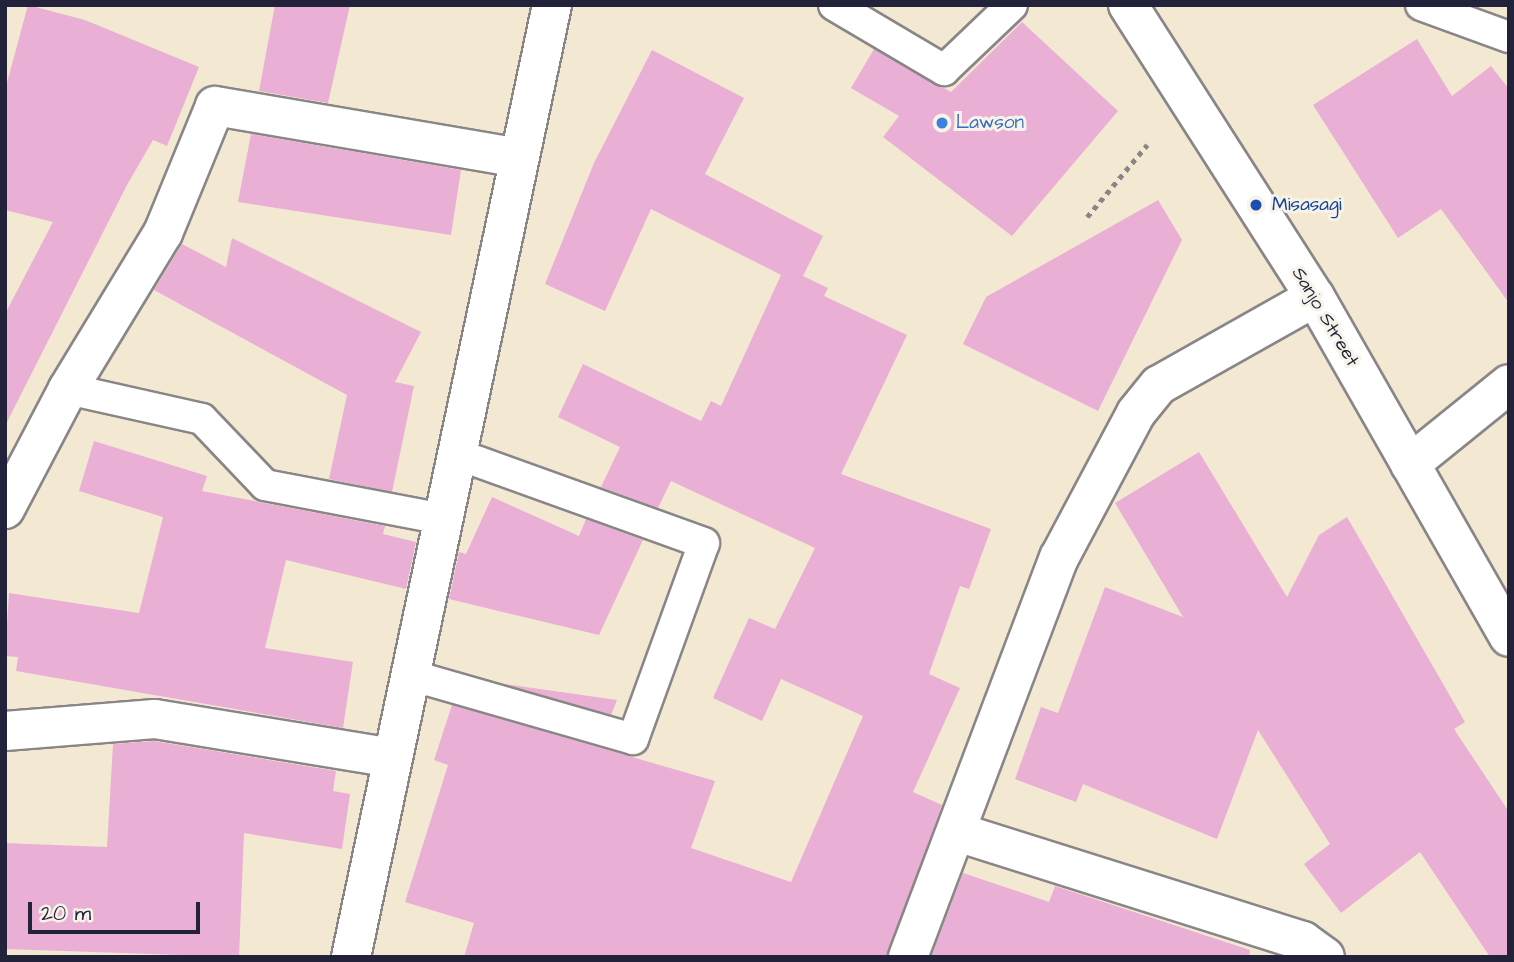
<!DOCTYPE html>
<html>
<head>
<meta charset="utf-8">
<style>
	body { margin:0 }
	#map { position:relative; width:1514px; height:962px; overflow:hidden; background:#f3e9d3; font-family:"Architects Daughter",sans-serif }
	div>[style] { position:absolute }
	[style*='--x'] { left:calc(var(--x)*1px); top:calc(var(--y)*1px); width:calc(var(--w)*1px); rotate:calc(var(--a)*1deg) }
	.building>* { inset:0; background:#eaafd5 }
	.path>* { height:4.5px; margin-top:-2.25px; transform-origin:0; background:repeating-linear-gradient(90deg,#8a8687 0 5px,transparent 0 10px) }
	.roads { filter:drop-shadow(2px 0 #8a8687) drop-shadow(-2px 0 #8a8687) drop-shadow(0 2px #8a8687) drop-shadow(0 -2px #8a8687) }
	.service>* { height:30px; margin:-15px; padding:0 15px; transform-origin:15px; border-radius:15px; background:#fff }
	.minor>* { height:38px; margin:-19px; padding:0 19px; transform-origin:19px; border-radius:19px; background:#fff }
	.secondary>* { height:38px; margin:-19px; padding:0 19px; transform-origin:19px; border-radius:19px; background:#fff }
	.dots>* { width:19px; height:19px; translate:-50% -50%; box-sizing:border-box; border:4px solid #f7f3e8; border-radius:50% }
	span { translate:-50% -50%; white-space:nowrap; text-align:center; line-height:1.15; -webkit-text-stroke:6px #f7f3e8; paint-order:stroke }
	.shop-label { font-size:19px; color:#366cbe }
	.left { translate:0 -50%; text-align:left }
	.transit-label { font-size:19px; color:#164399 }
	.street-label { font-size:19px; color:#22223b }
	.frame { position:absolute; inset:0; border:7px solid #22223b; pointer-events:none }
	.scale { position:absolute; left:28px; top:902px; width:172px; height:32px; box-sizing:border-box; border:4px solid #22223b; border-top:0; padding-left:9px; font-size:21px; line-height:24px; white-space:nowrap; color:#22223b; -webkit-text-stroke:5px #f7f3e8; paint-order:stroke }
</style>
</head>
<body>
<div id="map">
	<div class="building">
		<i style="clip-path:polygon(28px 5px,85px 20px,199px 67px,167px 146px,153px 140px,127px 185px,5px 426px,5px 314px,53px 222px,5px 210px,5px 90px)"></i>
		<i style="clip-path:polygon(275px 5px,350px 5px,328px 103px,259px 91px)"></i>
		<i style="clip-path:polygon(1022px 22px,1118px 111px,1012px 236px,883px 137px,899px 116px,851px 88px,874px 49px,951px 92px)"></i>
		<i style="clip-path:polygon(1417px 39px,1452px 96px,1491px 66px,1509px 89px,1509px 303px,1441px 209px,1398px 238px,1313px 105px)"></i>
		<i style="clip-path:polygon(652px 50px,744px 98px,705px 174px,823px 236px,803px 276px,828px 288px,824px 296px,907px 335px,841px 474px,991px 529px,969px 589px,960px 586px,929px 674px,960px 688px,913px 792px,942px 805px,887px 957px,464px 957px,474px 923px,405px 902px,448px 765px,434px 760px,452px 705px,715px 781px,691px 848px,791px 882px,863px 716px,781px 679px,762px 721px,713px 698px,749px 618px,775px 629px,815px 548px,671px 481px,658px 508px,601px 487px,620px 447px,558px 417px,583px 364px,701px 421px,711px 401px,721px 406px,781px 275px,651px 209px,605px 311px,545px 284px,594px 163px)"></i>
		<i style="clip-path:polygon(251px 134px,461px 170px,451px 235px,238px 202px)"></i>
		<i style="clip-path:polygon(1158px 200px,1182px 240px,1098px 411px,963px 344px,986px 297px)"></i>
		<i style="clip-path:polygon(232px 238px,421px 332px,395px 382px,414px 386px,392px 492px,329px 479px,347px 395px,154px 290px,182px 244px,226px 267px)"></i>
		<i style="clip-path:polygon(94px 441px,207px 476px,202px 491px,385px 526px,383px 534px,416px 542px,406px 589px,286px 560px,265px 648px,353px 662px,343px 728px,16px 671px,18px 657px,5px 656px,9px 593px,139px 613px,163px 517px,79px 491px)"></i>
		<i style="clip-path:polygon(1199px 452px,1287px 597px,1319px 535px,1347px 517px,1465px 722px,1454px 729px,1509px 812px,1509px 957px,1490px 957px,1420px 852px,1341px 913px,1304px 864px,1330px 844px,1258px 730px,1217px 839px,1083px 784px,1076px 802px,1015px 779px,1041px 707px,1058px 713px,1105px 587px,1183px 617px,1115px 503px)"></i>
		<i style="clip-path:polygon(492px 497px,579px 536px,586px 519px,643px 540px,599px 635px,449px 599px,459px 552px,466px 554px)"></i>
		<i style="clip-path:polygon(504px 684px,617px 700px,611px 715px)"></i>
		<i style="clip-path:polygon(154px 741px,336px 771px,333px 791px,350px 794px,342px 849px,244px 833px,239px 957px,5px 949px,5px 843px,107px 847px,113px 744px)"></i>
		<i style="clip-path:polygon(963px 873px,1049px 902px,1055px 886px,1250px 950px,1249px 957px,931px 957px)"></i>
	</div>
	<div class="path">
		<i style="--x:1087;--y:217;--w:94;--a:-50.2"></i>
	</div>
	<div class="roads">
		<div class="service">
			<i style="--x:834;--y:5;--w:128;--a:30.6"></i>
			<i style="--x:944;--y:70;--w:94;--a:-43.7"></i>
			<i style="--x:1421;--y:5;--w:94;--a:20"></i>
			<i style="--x:68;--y:389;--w:137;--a:12.6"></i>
			<i style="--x:202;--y:419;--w:91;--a:46.3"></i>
			<i style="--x:265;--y:485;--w:181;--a:10.8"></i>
			<i style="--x:410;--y:675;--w:232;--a:16"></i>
			<i style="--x:633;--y:739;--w:208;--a:-70.1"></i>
			<i style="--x:704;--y:543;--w:263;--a:-160.2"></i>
		</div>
		<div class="minor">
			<i style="--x:1410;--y:464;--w:127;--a:-38.9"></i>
			<i style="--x:5;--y:509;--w:136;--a:-62.3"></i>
			<i style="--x:68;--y:389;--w:183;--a:-58.7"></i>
			<i style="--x:163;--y:233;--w:137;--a:-67.7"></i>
			<i style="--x:215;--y:106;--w:308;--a:9.7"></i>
			<i style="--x:5;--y:731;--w:150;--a:-4.6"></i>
			<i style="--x:155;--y:719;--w:241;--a:9.3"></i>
			<i style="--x:957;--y:832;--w:363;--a:17.5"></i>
			<i style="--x:1303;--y:941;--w:27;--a:36"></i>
			<i style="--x:351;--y:957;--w:973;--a:-78.08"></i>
			<i style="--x:908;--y:957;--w:427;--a:-69.3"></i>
			<i style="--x:1059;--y:558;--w:164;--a:-62"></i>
			<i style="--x:1136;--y:413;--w:36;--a:-51"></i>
			<i style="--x:1159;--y:385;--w:179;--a:-29.4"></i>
		</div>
		<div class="secondary">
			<i style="--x:1128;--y:5;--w:347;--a:57.4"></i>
			<i style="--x:1315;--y:297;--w:391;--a:60.3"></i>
		</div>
	</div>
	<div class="dots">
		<i style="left:942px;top:123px;background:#3f7fe0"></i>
		<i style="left:1256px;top:205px;background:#1a4fb4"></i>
	</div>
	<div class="shop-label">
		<span class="left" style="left:956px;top:123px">Lawson</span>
	</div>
	<div class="transit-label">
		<span class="left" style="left:1272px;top:205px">Misasagi</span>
	</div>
	<div class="street-label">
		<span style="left:1325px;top:317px;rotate:59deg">Sanjo Street</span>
	</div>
	<div class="frame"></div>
	<div class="scale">20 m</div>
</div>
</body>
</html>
